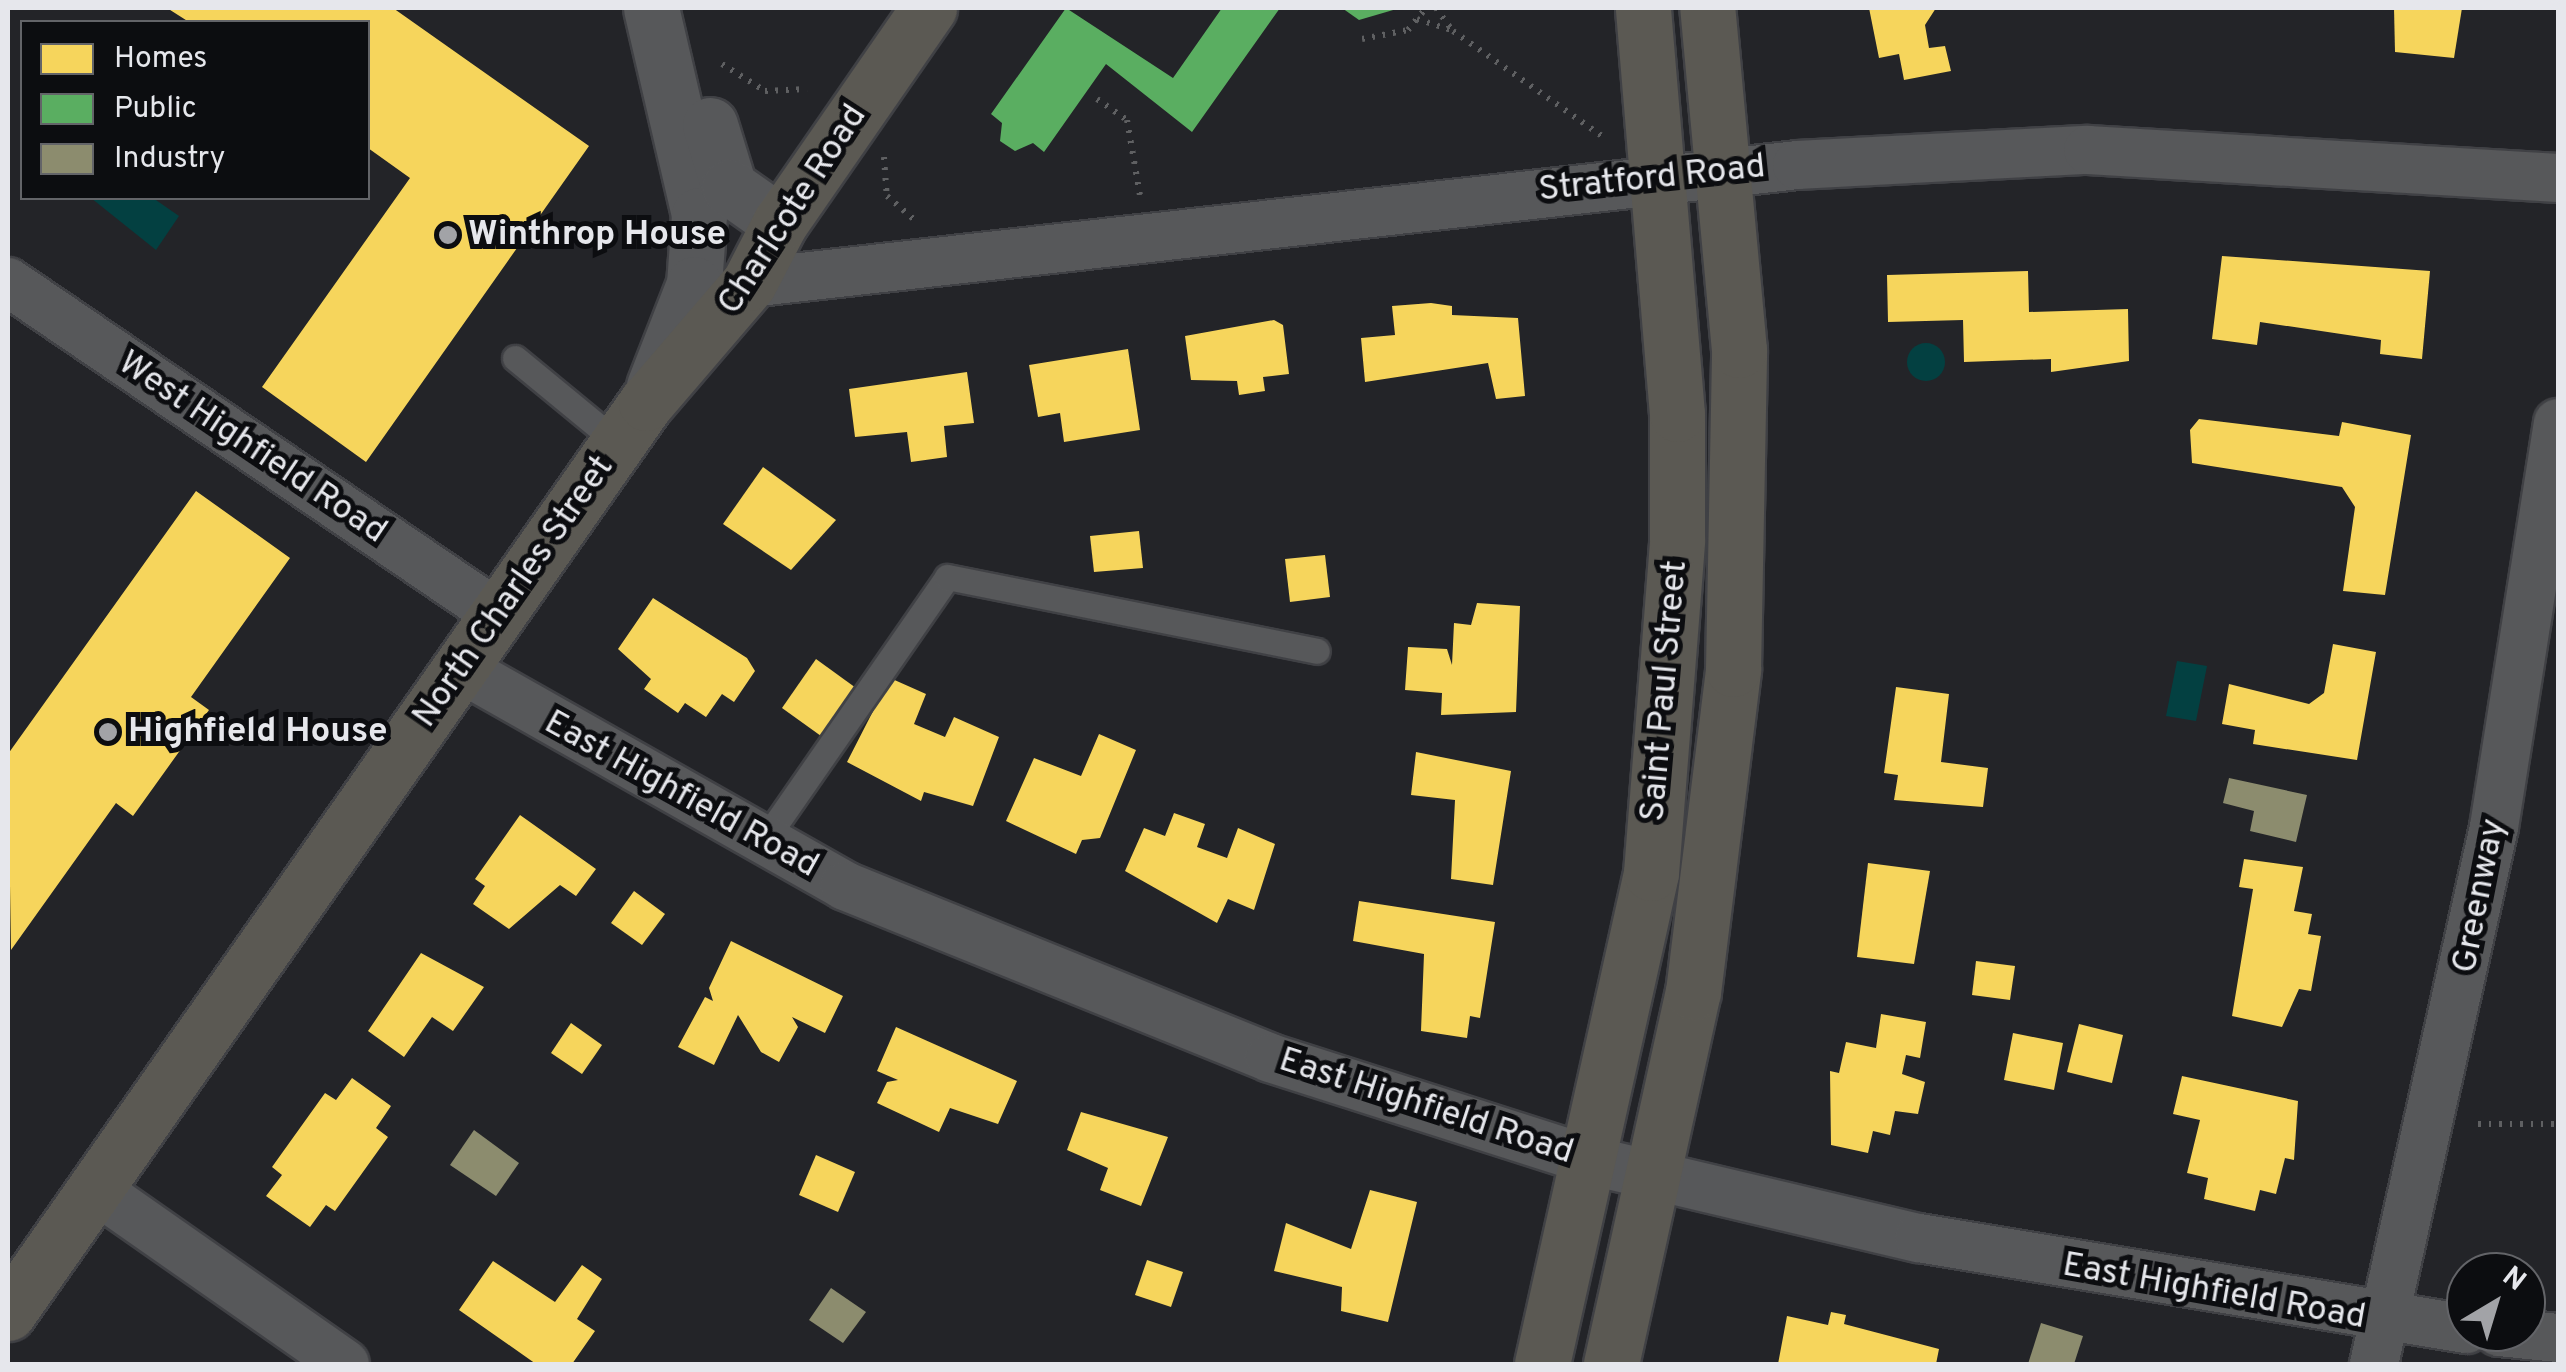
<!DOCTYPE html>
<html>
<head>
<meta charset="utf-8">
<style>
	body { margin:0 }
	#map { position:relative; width:2566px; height:1372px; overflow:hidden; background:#232428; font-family:Overpass,sans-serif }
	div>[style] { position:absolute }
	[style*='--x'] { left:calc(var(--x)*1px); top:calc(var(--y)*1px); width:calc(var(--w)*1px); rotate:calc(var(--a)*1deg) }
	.water>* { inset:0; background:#034041 }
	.round { border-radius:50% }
	.homes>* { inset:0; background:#f6d55c }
	.public>* { inset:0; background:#5aae61 }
	.industry>* { inset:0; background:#8c8c6e }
	.path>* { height:6px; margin-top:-3px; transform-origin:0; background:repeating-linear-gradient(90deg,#5f6062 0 2.5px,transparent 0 10.5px) }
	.roads { filter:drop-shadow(2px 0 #404145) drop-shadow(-2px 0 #404145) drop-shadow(0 2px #404145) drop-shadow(0 -2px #404145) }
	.service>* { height:25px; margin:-12.5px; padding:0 12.5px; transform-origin:12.5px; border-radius:12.5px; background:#57585a }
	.minor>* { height:48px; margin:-24px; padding:0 24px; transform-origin:24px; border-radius:24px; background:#57585a }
	.secondary>* { height:55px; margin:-27.5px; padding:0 27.5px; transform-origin:27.5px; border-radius:27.5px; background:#57585a }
	.primary>* { height:55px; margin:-27.5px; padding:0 27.5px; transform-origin:27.5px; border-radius:27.5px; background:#5b5953 }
	.dots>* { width:28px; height:28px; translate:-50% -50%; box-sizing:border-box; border:5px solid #0c0d10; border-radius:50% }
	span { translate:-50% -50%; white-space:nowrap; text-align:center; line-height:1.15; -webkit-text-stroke:10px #0c0d10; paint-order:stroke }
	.street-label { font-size:35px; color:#e6e7ec }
	.poi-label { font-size:35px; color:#e6e7ec; font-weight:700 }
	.left { translate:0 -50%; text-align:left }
	.frame { position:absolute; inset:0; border:10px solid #e6e7ec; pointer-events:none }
	.legend { position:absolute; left:20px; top:20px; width:350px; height:180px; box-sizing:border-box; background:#0c0d10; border:2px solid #636468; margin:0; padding:12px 18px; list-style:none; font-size:30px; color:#e6e7ec }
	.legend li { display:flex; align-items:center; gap:20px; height:50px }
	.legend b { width:50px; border:2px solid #636468 }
	.north { position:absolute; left:2446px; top:1252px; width:100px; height:100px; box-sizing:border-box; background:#0c0d10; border:2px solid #636468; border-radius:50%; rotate:38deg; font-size:28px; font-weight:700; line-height:40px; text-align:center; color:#e6e7ec }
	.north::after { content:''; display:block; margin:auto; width:35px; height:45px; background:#a2a3a7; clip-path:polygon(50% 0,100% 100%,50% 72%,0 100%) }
</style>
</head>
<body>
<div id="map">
	<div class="water">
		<i style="clip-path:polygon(91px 198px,153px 198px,179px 216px,156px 250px)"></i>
		<i class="round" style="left:1907px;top:343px;width:38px;height:38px"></i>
		<i style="clip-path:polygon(2177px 661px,2207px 666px,2196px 721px,2166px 716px)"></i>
	</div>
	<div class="homes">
		<i style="clip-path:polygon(167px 8px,393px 8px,589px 146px,366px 462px,262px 387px,410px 178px,368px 148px,368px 22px,189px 22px)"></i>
		<i style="clip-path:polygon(1869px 8px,1936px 8px,1925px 25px,1929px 48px,1945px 46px,1951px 71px,1904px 80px,1899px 54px,1879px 58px)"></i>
		<i style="clip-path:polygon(2394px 8px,2462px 8px,2454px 58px,2395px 52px)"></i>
		<i style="clip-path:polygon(2222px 256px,2430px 271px,2422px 359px,2380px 354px,2381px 340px,2260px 322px,2257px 345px,2212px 339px)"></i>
		<i style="clip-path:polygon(2028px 271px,2029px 312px,2128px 309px,2129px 361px,2051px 372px,2051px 359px,1964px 362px,1963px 320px,1888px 322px,1887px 275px)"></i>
		<i style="clip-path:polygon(1431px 303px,1452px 306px,1452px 315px,1518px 318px,1525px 396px,1496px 399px,1488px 363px,1365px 382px,1361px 338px,1395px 335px,1392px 306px)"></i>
		<i style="clip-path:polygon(1274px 320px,1283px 325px,1289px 374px,1263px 377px,1265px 391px,1239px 395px,1237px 381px,1191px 380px,1185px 336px)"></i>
		<i style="clip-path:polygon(1128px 349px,1140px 430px,1064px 442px,1060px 413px,1038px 417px,1029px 365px)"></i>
		<i style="clip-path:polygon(967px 372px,974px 423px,944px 426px,947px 457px,911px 462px,907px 432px,855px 437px,849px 389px)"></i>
		<i style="clip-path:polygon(2199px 419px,2339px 436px,2342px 422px,2411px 435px,2385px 595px,2343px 591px,2355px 507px,2342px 487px,2192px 463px,2190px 430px)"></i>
		<i style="clip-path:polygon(763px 467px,836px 520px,791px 570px,723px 524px)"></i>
		<i style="clip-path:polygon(196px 491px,290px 558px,191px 697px,209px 710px,133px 816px,116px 803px,11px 950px,8px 754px)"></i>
		<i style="clip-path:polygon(1139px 531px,1143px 568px,1094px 572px,1090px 536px)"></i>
		<i style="clip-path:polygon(1325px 555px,1330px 597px,1290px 602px,1285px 559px)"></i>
		<i style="clip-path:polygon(653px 598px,747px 658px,755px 671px,734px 702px,722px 694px,706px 717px,685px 703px,678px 713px,644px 689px,651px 679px,618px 649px)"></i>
		<i style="clip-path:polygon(1477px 603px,1520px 606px,1516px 712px,1441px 715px,1442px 693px,1405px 690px,1408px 647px,1447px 649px,1452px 665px,1454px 623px,1471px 625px)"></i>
		<i style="clip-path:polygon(2333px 644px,2376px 652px,2357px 760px,2253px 744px,2255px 730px,2222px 724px,2229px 684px,2309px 704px,2324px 693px)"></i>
		<i style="clip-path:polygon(816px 659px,856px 688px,821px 736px,782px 708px)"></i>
		<i style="clip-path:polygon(890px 678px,926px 694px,914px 724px,945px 737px,954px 717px,999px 737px,973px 806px,924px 792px,921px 801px,847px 762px)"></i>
		<i style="clip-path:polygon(1896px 687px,1949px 694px,1941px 762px,1988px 768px,1983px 807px,1894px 800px,1898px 775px,1884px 773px)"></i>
		<i style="clip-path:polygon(1099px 734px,1136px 750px,1100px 838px,1082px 840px,1076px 854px,1006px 821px,1034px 758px,1081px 776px)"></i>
		<i style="clip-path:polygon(1416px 752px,1511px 771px,1493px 885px,1451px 879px,1455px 800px,1411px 795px)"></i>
		<i style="clip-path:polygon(1174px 813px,1205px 824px,1197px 847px,1227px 858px,1238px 828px,1275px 844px,1254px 910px,1228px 899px,1217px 923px,1125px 871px,1144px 828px,1165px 836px)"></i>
		<i style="clip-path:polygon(520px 815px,596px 869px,576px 896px,560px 885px,509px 929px,473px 904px,485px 886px,475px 879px)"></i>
		<i style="clip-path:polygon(2244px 859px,2303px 867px,2294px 911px,2312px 914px,2308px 934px,2321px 936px,2311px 991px,2299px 989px,2282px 1027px,2232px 1016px,2253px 889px,2239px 887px)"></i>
		<i style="clip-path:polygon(1868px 863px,1930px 871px,1914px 964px,1857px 957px)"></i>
		<i style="clip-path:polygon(634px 891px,665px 914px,642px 945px,611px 923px)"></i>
		<i style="clip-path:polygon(1359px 901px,1495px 922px,1480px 1018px,1470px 1016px,1467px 1038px,1421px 1031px,1424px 954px,1353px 941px)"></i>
		<i style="clip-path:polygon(731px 941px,843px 996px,825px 1033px,792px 1017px,798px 1027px,779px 1062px,761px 1052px,738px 1015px,714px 1065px,678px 1047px,705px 997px,713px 1001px,709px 988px)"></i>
		<i style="clip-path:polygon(421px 953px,484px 987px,453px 1031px,432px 1017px,404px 1057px,368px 1031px)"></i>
		<i style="clip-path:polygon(1976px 961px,2015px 966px,2010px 1000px,1972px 995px)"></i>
		<i style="clip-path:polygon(1881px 1014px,1926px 1022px,1920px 1058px,1906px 1055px,1902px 1074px,1925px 1082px,1918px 1114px,1895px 1111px,1890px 1135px,1873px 1131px,1868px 1153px,1831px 1145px,1830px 1071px,1839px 1073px,1846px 1042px,1876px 1048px)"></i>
		<i style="clip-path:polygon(571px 1023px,602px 1045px,582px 1074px,551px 1053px)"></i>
		<i style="clip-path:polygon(2079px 1024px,2123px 1035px,2112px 1083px,2067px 1072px)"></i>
		<i style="clip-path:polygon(896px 1027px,1017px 1081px,998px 1124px,950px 1108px,939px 1132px,877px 1103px,887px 1082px,898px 1080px,877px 1071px)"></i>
		<i style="clip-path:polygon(2013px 1033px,2063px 1043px,2054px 1090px,2004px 1080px)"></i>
		<i style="clip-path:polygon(2182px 1076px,2298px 1101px,2294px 1160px,2285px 1158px,2276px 1194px,2260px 1190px,2255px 1211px,2204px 1199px,2208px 1178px,2187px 1173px,2200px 1120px,2173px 1114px)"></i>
		<i style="clip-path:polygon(352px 1078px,391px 1106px,376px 1128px,388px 1137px,335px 1211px,326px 1205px,310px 1227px,266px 1196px,282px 1175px,272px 1167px,325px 1093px,336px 1100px)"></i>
		<i style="clip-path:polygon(1081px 1112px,1168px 1137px,1141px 1206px,1100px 1190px,1108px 1168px,1067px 1150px)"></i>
		<i style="clip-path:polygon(816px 1155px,855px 1172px,838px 1212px,799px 1195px)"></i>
		<i style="clip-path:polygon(1370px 1190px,1417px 1202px,1388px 1322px,1341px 1311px,1342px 1287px,1274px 1271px,1286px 1223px,1351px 1249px)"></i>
		<i style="clip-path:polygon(1147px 1260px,1183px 1272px,1171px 1307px,1135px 1295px)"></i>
		<i style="clip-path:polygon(493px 1261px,555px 1302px,582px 1265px,602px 1279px,577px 1319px,595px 1331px,572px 1364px,536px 1364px,459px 1310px)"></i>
		<i style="clip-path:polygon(1831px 1312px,1846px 1315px,1844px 1324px,1939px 1349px,1936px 1364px,1778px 1364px,1787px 1316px,1828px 1325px)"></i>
	</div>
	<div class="public">
		<i style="clip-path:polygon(1066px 8px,1173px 78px,1222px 8px,1280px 8px,1192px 132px,1106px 64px,1044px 152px,1033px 143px,1015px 151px,1000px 141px,1002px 123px,991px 114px)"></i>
		<i style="clip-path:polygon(1342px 8px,1400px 8px,1359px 20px)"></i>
	</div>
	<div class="industry">
		<i style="clip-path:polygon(2229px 778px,2307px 795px,2296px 842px,2250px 831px,2254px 811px,2223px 803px)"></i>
		<i style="clip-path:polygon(474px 1130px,519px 1163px,496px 1196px,450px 1165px)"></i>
		<i style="clip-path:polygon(831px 1288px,866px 1312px,843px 1343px,809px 1320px)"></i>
		<i style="clip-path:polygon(2041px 1323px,2083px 1336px,2074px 1364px,2028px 1364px)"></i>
	</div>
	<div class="path">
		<i style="--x:1436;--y:8;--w:29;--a:54"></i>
		<i style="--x:1453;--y:31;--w:187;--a:35.2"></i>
		<i style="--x:1417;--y:19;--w:38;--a:18"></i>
		<i style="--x:1362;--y:39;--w:47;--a:-11.1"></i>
		<i style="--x:1408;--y:30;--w:28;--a:-51"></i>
		<i style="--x:722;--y:64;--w:51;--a:32.1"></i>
		<i style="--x:765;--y:91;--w:42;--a:-2.7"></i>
		<i style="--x:1097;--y:99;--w:37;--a:35"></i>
		<i style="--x:1127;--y:120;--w:76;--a:80.2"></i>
		<i style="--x:884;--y:157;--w:39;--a:86"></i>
		<i style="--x:887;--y:196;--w:37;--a:41"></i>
		<i style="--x:2478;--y:1124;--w:80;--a:0"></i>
	</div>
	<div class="roads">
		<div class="service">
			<i style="--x:515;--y:358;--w:134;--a:39.5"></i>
			<i style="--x:761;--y:845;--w:326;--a:-55.2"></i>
			<i style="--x:947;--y:577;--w:377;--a:11.3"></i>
		</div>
		<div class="minor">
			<i style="--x:8;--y:282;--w:591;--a:34.17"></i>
			<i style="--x:749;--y:283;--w:1055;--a:-6.42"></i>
			<i style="--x:1797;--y:165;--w:291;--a:-3"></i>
			<i style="--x:2088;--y:150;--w:471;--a:3.4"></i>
			<i style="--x:460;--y:668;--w:442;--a:29.5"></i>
			<i style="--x:845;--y:886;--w:458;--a:22"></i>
			<i style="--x:1270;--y:1058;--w:338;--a:17.7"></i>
			<i style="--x:1592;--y:1161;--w:336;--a:13.3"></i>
			<i style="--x:1919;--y:1238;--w:555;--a:9.45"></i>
			<i style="--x:95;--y:1189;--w:305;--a:35"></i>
			<i style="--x:2499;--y:1332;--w:59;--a:5.8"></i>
			<i style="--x:2374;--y:1364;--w:550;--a:-77.4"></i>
			<i style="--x:2494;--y:827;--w:409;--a:-81"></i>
		</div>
		<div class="secondary">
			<i style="--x:651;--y:8;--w:212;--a:76.9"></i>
			<i style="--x:699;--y:215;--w:69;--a:94.1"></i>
			<i style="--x:694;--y:284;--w:110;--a:111.4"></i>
			<i style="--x:710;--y:125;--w:65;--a:73"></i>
			<i style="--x:729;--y:187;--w:62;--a:35.2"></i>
		</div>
		<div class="primary">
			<i style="--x:8;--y:1313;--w:1111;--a:-54.97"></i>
			<i style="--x:646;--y:403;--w:158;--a:-49.4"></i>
			<i style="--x:749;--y:283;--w:68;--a:-62.7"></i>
			<i style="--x:780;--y:223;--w:262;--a:-55.3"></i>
			<i style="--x:1542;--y:1364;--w:503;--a:-77.48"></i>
			<i style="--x:1651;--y:873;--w:335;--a:-85.5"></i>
			<i style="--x:1677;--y:539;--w:125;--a:-90"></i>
			<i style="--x:1677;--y:414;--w:407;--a:-94.8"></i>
			<i style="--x:1611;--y:1364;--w:381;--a:-77.6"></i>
			<i style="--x:1693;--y:992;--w:325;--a:-82.9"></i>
			<i style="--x:1733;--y:669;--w:319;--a:-88.9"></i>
			<i style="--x:1739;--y:350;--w:343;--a:-95.3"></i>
		</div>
	</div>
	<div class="dots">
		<i style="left:448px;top:235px;background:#a2a3a7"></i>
		<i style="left:108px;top:732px;background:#a2a3a7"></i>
	</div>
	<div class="street-label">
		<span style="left:1652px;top:179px;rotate:-6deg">Stratford Road</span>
		<span style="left:793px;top:210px;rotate:-57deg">Charlcote Road</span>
		<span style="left:252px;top:448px;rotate:34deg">West Highfield Road</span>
		<span style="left:514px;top:592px;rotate:-55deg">North Charles Street</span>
		<span style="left:1665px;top:691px;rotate:-85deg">Saint Paul Street</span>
		<span style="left:681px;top:795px;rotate:29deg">East Highfield Road</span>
		<span style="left:2480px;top:896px;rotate:-79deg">Greenway</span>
		<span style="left:1426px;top:1107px;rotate:18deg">East Highfield Road</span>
		<span style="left:2214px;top:1292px;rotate:10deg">East Highfield Road</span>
	</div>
	<div class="poi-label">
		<span class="left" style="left:468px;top:235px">Winthrop House</span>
		<span class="left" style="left:128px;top:732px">Highfield House</span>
	</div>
	<div class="frame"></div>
	<ul class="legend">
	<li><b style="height:28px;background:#f6d55c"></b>Homes</li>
	<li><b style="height:28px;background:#5aae61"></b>Public</li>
	<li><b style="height:28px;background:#8c8c6e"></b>Industry</li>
	</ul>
	<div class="north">N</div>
</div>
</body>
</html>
